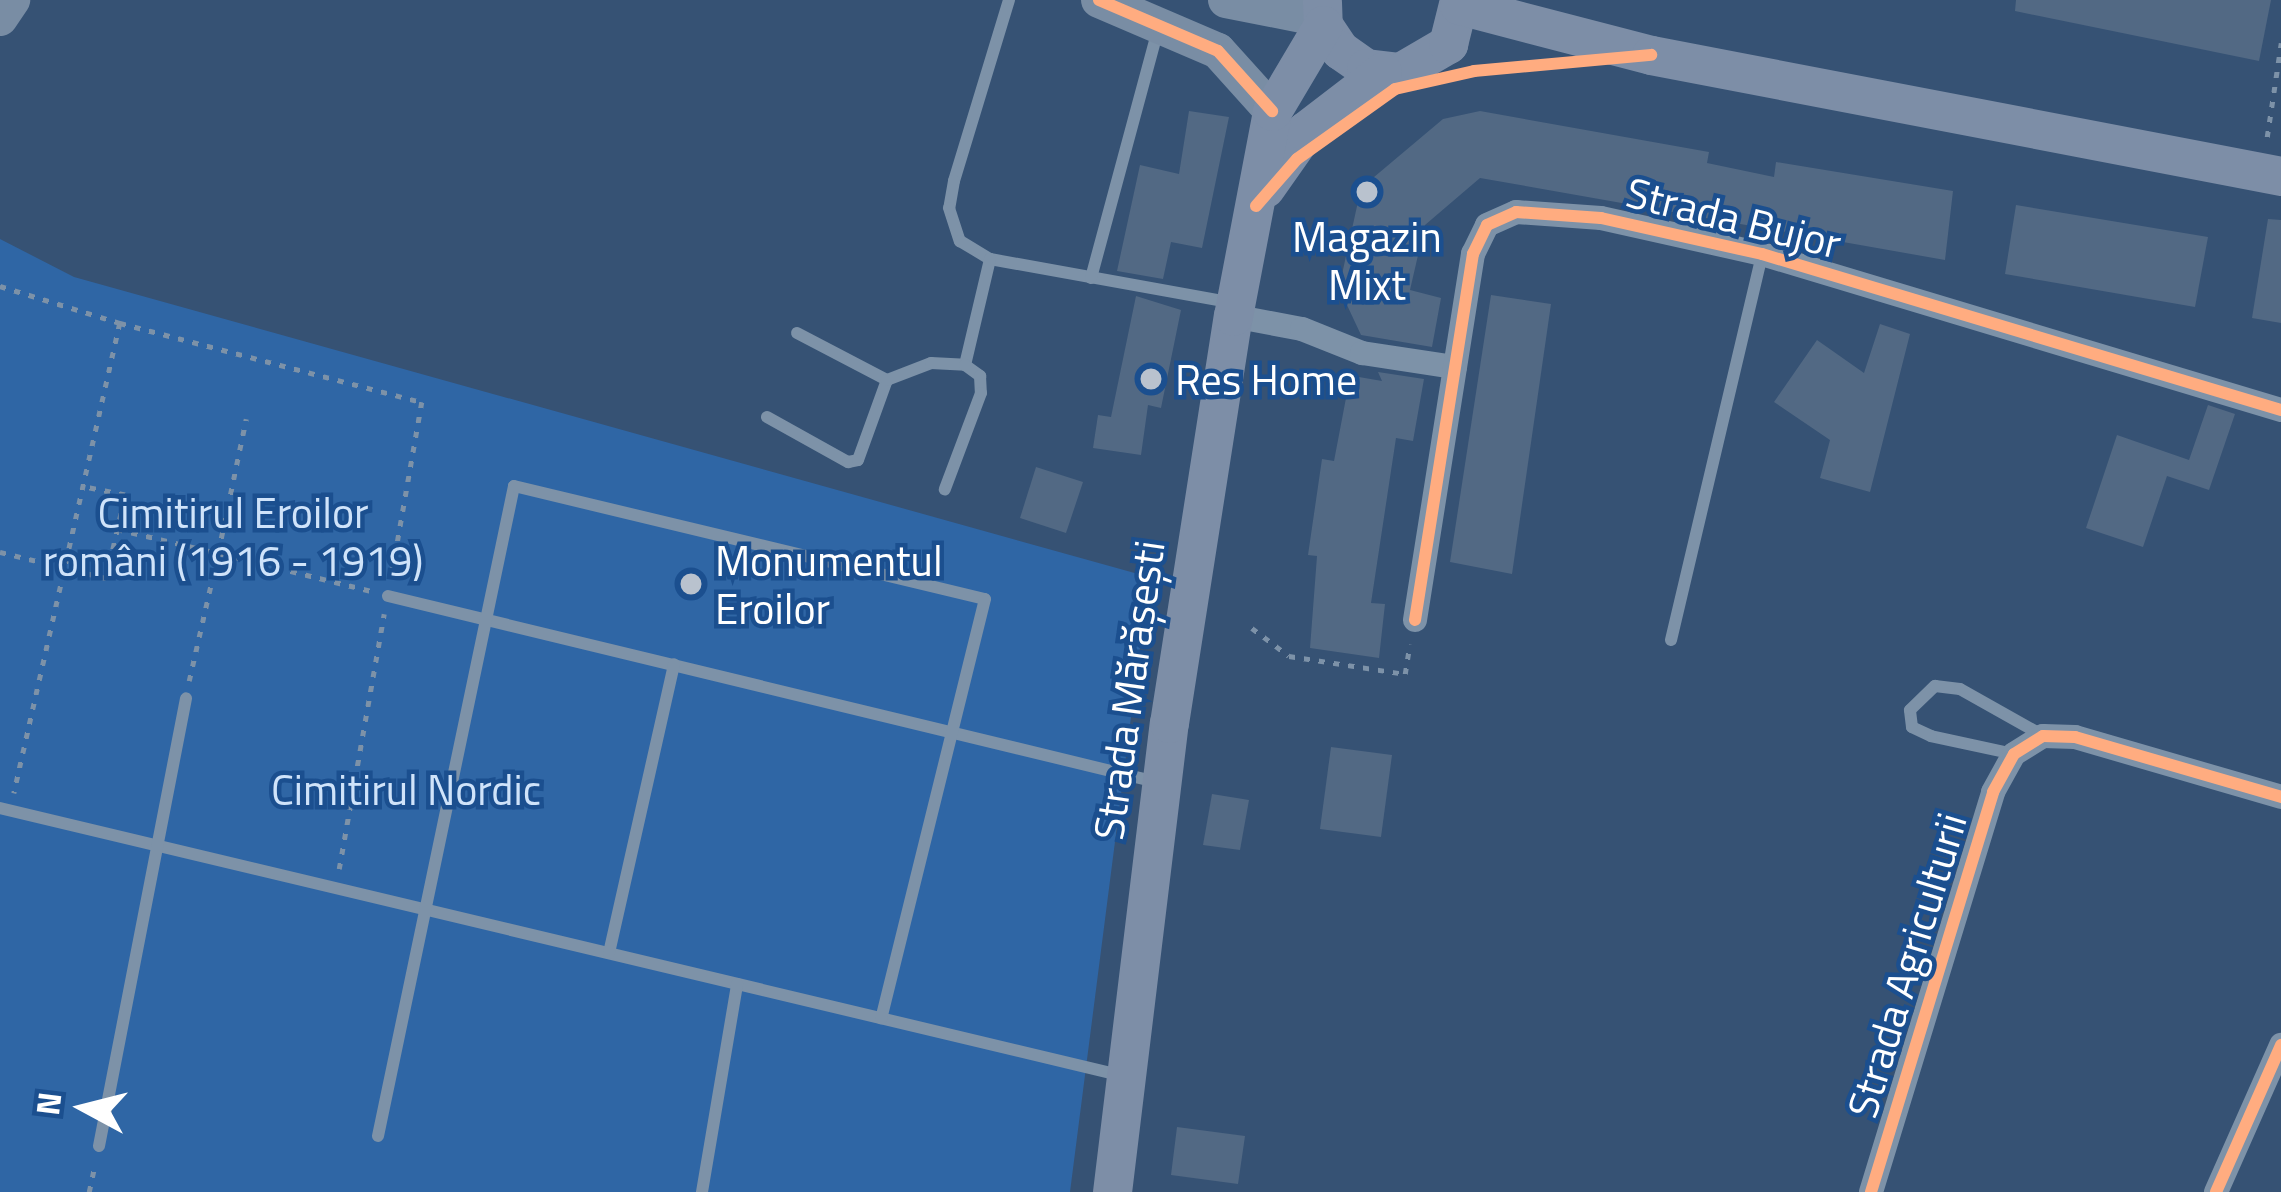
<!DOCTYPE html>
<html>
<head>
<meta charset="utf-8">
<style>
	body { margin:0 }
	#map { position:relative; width:2281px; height:1192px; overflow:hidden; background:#365274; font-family:"Titillium Web",sans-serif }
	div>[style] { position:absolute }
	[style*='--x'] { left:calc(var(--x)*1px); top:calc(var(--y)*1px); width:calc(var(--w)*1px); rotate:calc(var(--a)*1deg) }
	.green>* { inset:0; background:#2f66a5 }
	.building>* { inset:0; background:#526984 }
	.path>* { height:4.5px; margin-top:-2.25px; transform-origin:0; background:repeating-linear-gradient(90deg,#7d92a8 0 6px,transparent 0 15px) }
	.lane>* { height:12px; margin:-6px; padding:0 6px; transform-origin:6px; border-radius:6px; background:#7d92a8 }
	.street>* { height:24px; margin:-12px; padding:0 12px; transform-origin:12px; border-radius:12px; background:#7d92a8 }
	.secondary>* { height:36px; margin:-18px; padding:0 18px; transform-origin:18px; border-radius:18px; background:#798da4 }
	.primary>* { height:39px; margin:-19.5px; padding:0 19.5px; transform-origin:19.5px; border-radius:19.5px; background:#7d8ea7 }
	.cycleway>* { height:12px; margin:-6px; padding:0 6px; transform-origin:6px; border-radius:6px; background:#ffac80 }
	.dots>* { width:33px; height:33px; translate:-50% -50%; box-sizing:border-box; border:6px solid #1b4f8f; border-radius:50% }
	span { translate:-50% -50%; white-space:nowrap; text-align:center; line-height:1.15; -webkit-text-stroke:9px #1b4f8f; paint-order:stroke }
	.street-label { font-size:42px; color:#fff }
	.poi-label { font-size:42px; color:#fff }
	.left { translate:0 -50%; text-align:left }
	.park-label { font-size:42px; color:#cfe3fa }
	.north { position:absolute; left:24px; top:1048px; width:120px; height:120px; -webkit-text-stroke:9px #1b4f8f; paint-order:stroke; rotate:277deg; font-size:33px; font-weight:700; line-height:48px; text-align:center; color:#fff }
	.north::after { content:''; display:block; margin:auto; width:42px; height:54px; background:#fff; clip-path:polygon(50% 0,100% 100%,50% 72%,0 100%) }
</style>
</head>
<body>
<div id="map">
	<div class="green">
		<i style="clip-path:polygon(0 239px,74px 277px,1149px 577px,1070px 1192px,0 1192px)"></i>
	</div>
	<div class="building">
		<i style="clip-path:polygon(2016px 0,2271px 0,2259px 61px,2015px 11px)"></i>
		<i style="clip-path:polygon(1189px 111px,1229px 117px,1202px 248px,1171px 242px,1163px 279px,1117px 271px,1140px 165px,1179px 174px)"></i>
		<i style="clip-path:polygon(1480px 111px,1709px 152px,1707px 163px,1774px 177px,1776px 162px,1953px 191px,1945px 260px,1480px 178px,1425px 225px,1410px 290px,1441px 298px,1432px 347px,1361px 335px,1339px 288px,1361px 188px,1443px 119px)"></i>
		<i style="clip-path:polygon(2016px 205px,2208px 237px,2195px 307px,2005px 274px)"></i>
		<i style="clip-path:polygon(2268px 219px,2281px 220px,2281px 323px,2252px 318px)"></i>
		<i style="clip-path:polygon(1491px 295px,1551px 304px,1512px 574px,1450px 562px)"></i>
		<i style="clip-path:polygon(1136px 296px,1181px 310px,1161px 408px,1148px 405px,1141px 455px,1093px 448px,1098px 415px,1111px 417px)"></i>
		<i style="clip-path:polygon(1880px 324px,1910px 334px,1870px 492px,1820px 478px,1830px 440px,1774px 402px,1817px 340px,1864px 373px)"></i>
		<i style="clip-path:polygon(1378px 372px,1424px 379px,1413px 441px,1396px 438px,1371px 603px,1385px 604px,1379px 658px,1310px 648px,1317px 556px,1308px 555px,1322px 459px,1334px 461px,1346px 398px,1354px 399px,1359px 377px,1382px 381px)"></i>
		<i style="clip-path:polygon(2208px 405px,2235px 414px,2209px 490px,2167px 476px,2143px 547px,2086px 528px,2117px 435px,2189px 460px)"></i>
		<i style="clip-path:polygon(1036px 467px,1083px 482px,1066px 533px,1020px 518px)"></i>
		<i style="clip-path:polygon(1331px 747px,1392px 755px,1381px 837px,1320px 829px)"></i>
		<i style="clip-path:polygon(1212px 794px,1249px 800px,1240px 850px,1203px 845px)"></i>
		<i style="clip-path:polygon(1177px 1127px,1245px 1136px,1238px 1184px,1171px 1175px)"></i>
	</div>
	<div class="path">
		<i style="--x:2267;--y:137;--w:95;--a:-81.5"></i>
		<i style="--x:0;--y:286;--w:126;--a:17.1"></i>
		<i style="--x:120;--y:323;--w:482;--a:102.7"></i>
		<i style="--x:120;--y:323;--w:312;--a:14.7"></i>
		<i style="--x:422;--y:402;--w:175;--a:99.9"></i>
		<i style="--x:117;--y:529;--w:104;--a:13.4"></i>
		<i style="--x:218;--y:553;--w:137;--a:-78.2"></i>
		<i style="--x:0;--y:552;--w:109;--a:13.8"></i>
		<i style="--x:106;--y:578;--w:85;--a:-77.1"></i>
		<i style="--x:125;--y:495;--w:41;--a:-168.7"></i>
		<i style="--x:1252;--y:628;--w:46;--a:37.1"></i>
		<i style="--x:1289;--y:656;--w:117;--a:8.8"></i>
		<i style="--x:1405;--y:674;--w:30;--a:-81"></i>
		<i style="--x:189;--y:681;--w:131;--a:-77.2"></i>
		<i style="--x:218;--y:553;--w:158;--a:13.9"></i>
		<i style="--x:339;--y:869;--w:259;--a:-80"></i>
		<i style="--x:89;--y:1192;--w:29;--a:-78"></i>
	</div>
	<div class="lane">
		<i style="--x:1009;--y:0;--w:189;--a:106.9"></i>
		<i style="--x:954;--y:181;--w:27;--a:100"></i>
		<i style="--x:949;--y:208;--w:35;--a:72"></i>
		<i style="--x:960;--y:241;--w:35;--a:31"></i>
		<i style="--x:990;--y:259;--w:243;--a:10.2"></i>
		<i style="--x:1091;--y:278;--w:257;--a:-74.9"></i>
		<i style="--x:797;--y:333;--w:102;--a:27.6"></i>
		<i style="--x:965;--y:365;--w:109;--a:-76.7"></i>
		<i style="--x:767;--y:417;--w:93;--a:29.1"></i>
		<i style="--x:848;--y:462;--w:10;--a:-11"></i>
		<i style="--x:858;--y:460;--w:85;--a:-70.1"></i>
		<i style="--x:887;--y:380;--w:47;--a:-21.1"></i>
		<i style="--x:931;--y:363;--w:34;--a:3"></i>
		<i style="--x:965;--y:365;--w:19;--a:36"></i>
		<i style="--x:980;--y:376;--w:17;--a:87"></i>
		<i style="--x:981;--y:393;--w:103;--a:110.6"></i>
		<i style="--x:388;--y:596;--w:790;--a:13.61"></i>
		<i style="--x:1671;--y:640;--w:396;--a:-76.7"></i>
		<i style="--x:2014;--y:754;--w:85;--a:-167.8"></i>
		<i style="--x:1931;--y:736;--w:21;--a:-155"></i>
		<i style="--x:1912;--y:727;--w:17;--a:-97"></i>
		<i style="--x:1910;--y:710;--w:35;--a:-44"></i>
		<i style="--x:1935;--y:686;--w:25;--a:7"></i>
		<i style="--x:1960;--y:689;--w:94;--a:29.3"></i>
		<i style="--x:0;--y:808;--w:1150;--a:13.42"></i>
		<i style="--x:609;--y:953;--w:296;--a:-77.3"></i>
		<i style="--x:378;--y:1136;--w:664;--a:-78.18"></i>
		<i style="--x:514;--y:486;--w:484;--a:13.5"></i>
		<i style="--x:985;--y:599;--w:432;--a:103.9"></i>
		<i style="--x:99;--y:1146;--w:456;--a:-79"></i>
		<i style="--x:702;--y:1192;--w:211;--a:-80.4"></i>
	</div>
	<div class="street">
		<i style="--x:1233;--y:316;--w:70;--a:10.7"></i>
		<i style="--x:1302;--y:329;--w:65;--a:21.8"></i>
		<i style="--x:1362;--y:353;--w:94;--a:8.6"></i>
		<i style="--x:1415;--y:620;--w:371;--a:-81"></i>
		<i style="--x:1473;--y:254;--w:32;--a:-64"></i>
		<i style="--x:1487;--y:225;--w:32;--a:-24"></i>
		<i style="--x:1516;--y:212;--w:85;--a:4"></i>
		<i style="--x:1601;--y:218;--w:165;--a:12.6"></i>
		<i style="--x:1762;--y:254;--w:542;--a:16.73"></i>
		<i style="--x:1871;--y:1192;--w:418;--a:-73"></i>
		<i style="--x:1993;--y:792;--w:43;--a:-61.1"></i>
		<i style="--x:2014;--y:754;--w:34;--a:-32"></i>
		<i style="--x:2043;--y:736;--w:32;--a:2"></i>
		<i style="--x:2075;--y:737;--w:215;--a:16.2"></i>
		<i style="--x:2216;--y:1192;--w:161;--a:-66.1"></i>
	</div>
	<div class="secondary">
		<i style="--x:1099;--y:0;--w:129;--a:23.2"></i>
		<i style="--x:1218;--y:51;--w:81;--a:48"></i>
		<i style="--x:1226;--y:0;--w:98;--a:11.2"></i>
		<i style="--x:0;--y:18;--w:22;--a:-56"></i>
	</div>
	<div class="primary">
		<i style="--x:1322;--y:2;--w:23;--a:88"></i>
		<i style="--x:1323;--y:25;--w:30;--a:56"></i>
		<i style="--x:1340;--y:50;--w:32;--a:35"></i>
		<i style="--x:1366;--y:68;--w:34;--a:7"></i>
		<i style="--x:1400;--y:72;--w:56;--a:-30.3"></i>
		<i style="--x:1448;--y:44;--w:45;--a:-76"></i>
		<i style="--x:1459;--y:5;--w:198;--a:14.6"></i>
		<i style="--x:1651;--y:55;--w:642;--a:10.87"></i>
		<i style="--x:1265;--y:188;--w:70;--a:-54.9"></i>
		<i style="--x:1305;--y:131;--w:97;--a:-37.5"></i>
		<i style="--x:1112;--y:1192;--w:472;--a:-83.1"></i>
		<i style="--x:1169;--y:723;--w:412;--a:-81.1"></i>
		<i style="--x:1233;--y:316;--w:209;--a:-79.2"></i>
		<i style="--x:1272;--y:111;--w:100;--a:-59.3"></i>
	</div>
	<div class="cycleway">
		<i style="--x:1099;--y:0;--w:129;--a:23.2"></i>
		<i style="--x:1218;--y:51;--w:81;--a:48"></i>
		<i style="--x:1256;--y:206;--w:62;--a:-48.9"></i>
		<i style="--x:1297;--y:159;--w:120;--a:-35.5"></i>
		<i style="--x:1395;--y:89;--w:81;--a:-12.8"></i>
		<i style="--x:1474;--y:71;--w:178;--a:-5.2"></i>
		<i style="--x:1415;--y:620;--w:371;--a:-81"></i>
		<i style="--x:1473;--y:254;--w:32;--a:-64"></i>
		<i style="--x:1487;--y:225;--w:32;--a:-24"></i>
		<i style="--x:1516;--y:212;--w:85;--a:4"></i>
		<i style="--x:1601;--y:218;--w:165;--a:12.6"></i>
		<i style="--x:1762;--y:254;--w:542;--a:16.73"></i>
		<i style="--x:1871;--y:1192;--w:418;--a:-73"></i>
		<i style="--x:1993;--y:792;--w:43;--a:-61.1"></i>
		<i style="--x:2014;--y:754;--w:34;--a:-32"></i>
		<i style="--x:2043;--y:736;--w:32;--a:2"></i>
		<i style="--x:2075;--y:737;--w:215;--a:16.2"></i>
		<i style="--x:2216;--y:1192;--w:161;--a:-66.1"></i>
	</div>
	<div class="dots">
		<i style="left:1367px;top:192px;background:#b9c2ce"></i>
		<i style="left:1151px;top:379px;background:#b9c2ce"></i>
		<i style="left:691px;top:584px;background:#b9c2ce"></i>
	</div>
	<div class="street-label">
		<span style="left:1734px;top:217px;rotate:14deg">Strada Bujor</span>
		<span style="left:1128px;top:690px;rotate:-82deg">Strada Mărășești</span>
		<span style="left:1906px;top:965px;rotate:-73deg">Strada Agriculturii</span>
	</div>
	<div class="poi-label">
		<span style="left:1367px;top:260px">Magazin<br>Mixt</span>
		<span class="left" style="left:1175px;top:379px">Res Home</span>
		<span class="left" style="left:715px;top:584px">Monumentul<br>Eroilor</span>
	</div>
	<div class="park-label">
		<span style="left:233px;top:536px">Cimitirul Eroilor<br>români (1916 - 1919)</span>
		<span style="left:406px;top:789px">Cimitirul Nordic</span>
	</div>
	<div class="north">N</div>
</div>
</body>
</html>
